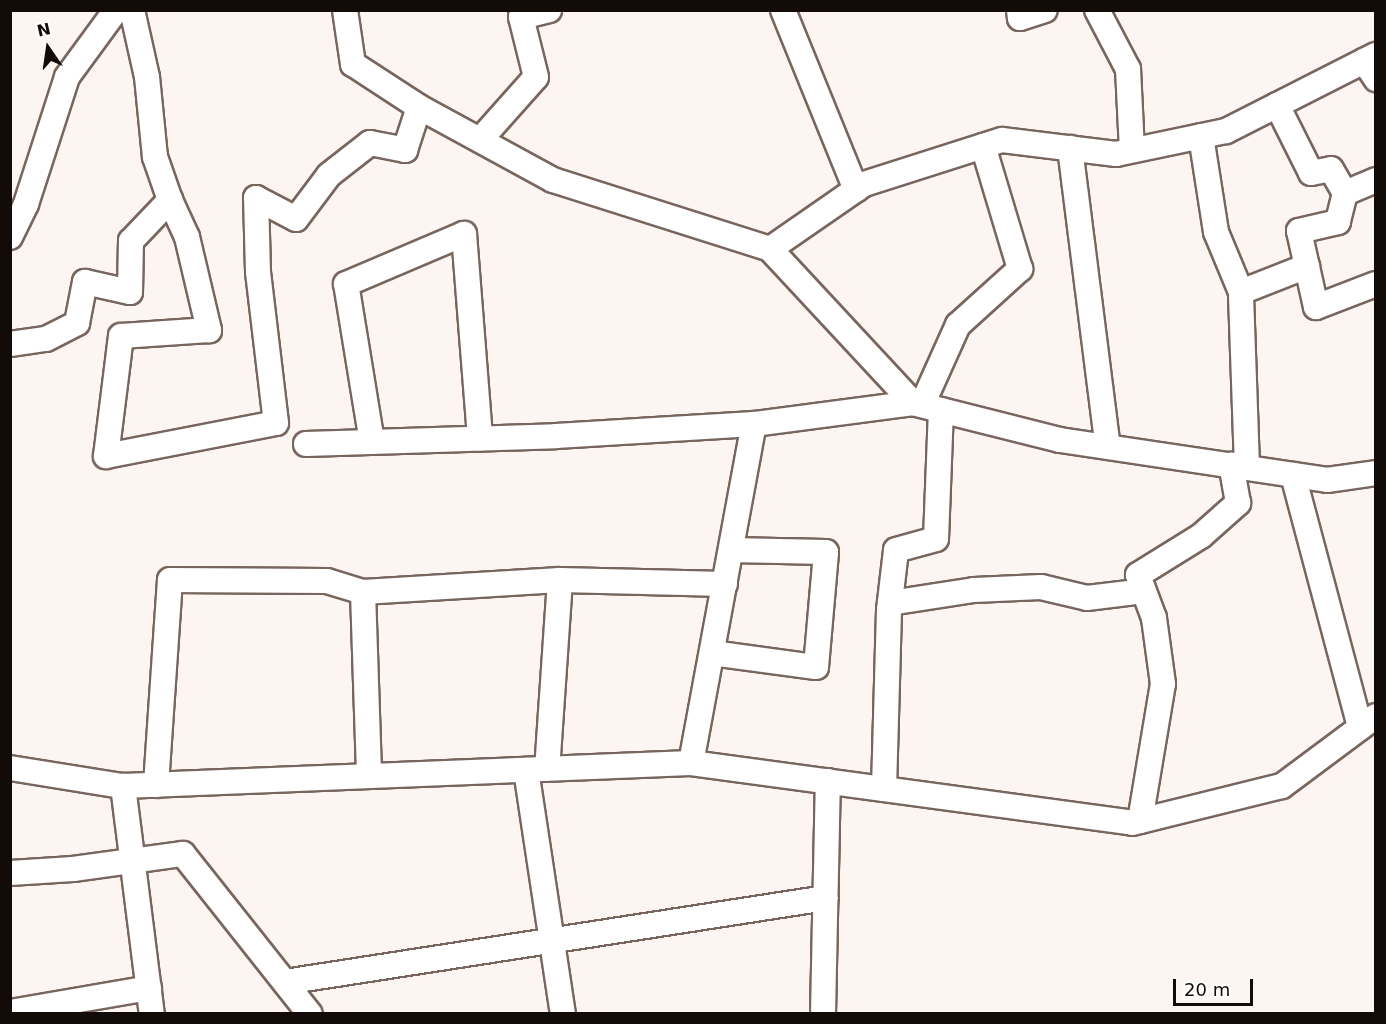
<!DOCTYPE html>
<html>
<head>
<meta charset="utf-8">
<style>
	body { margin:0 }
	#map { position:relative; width:1386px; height:1024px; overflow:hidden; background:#fdf5f1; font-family:"DejaVu Sans",sans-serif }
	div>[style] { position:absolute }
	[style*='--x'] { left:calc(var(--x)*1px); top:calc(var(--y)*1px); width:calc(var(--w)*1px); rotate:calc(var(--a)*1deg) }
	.roads { filter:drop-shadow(2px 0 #78665e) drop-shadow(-2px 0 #78665e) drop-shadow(0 2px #78665e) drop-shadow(0 -2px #78665e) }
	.street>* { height:24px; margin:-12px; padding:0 12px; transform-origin:12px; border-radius:12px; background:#fff }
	span { translate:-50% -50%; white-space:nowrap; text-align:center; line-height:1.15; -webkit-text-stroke:6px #fff; paint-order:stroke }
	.frame { position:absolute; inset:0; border:12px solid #120b08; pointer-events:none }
	.north { position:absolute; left:18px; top:18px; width:60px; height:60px; -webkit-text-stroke:4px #fff; paint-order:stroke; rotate:347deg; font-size:16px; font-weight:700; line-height:24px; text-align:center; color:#120b08 }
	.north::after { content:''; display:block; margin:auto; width:21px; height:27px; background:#120b08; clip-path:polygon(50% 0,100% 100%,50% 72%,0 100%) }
	.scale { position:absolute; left:1173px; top:979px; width:80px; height:27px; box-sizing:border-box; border:3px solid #120b08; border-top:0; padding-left:8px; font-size:18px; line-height:21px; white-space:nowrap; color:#120b08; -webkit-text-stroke:4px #fff; paint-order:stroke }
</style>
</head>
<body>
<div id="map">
	<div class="roads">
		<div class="street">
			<i style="--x:345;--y:10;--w:55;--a:81.6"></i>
			<i style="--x:353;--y:64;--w:79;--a:33.1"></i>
			<i style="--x:419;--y:107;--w:153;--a:28.6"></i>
			<i style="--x:553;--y:180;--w:228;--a:17.6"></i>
			<i style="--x:770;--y:249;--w:210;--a:47.1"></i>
			<i style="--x:913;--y:403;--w:152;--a:14.1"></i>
			<i style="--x:1060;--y:440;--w:270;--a:8.5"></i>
			<i style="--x:1327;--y:480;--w:49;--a:-8.1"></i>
			<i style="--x:783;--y:10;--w:194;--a:67.9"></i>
			<i style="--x:1019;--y:10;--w:8;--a:83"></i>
			<i style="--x:1020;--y:18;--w:26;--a:-18"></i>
			<i style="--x:1097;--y:10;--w:67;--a:62.3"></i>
			<i style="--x:1128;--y:69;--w:81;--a:87.2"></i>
			<i style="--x:1364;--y:61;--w:22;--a:56"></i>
			<i style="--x:1277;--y:105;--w:76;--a:63.4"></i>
			<i style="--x:1311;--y:173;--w:20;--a:-11"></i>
			<i style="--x:1331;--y:169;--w:28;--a:60"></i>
			<i style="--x:1201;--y:136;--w:97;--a:81.1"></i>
			<i style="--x:1216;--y:232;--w:65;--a:67.4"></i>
			<i style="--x:480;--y:140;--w:84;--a:-48.4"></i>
			<i style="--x:536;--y:77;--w:62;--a:-104"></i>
			<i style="--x:521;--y:17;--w:29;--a:-14"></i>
			<i style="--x:1070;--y:148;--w:301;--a:82.8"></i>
			<i style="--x:1376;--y:180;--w:34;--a:157"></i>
			<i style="--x:1345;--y:193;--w:30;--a:104"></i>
			<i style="--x:1338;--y:222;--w:40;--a:167"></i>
			<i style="--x:1299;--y:231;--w:78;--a:77.4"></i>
			<i style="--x:1316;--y:307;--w:64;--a:-21"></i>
			<i style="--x:170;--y:200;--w:41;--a:65.3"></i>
			<i style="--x:187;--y:237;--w:96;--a:76.7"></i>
			<i style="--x:209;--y:330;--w:88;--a:176.1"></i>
			<i style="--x:121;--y:336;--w:121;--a:97.1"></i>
			<i style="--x:106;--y:456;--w:173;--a:-11"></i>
			<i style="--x:276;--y:423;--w:152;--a:-96.8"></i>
			<i style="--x:258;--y:272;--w:74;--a:-91.5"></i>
			<i style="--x:256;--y:198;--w:45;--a:27.7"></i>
			<i style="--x:296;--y:219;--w:55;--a:-53.1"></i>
			<i style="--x:329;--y:175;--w:52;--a:-38"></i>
			<i style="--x:370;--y:143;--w:36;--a:11"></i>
			<i style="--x:405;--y:150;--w:45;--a:-72"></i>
			<i style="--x:10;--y:237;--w:37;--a:-64"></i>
			<i style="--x:26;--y:204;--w:133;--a:-72.1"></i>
			<i style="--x:67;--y:77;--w:83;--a:-53.8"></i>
			<i style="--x:770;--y:249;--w:114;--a:-34.7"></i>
			<i style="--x:864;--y:184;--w:125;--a:-17.7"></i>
			<i style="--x:983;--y:146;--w:20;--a:-18"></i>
			<i style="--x:1002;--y:140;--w:115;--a:7"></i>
			<i style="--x:1116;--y:154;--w:112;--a:-11.8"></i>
			<i style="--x:1226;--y:131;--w:168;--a:-26.9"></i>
			<i style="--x:10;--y:344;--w:36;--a:-8"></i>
			<i style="--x:46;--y:339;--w:35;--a:-27"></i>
			<i style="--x:77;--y:323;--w:42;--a:-79"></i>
			<i style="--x:85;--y:282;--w:46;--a:12.5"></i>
			<i style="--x:130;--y:292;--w:51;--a:-88.9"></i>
			<i style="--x:131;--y:241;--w:57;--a:-46.4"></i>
			<i style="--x:170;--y:200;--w:46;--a:-109.2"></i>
			<i style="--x:155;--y:157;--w:80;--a:-95.7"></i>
			<i style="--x:147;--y:77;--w:69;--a:-102.6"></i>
			<i style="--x:922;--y:405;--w:88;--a:-65.8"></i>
			<i style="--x:958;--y:325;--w:84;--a:-42.1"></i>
			<i style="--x:1020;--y:269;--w:128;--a:-106.7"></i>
			<i style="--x:372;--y:442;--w:160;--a:-99.3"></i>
			<i style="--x:346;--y:284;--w:128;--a:-23"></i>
			<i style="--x:464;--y:234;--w:205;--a:85.5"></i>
			<i style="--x:306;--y:444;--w:250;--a:-1.8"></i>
			<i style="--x:556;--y:436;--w:198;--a:-3.5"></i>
			<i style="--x:754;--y:424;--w:160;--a:-7.5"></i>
			<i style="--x:1247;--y:467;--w:175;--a:-92"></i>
			<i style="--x:1241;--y:292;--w:71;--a:-21.5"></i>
			<i style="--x:1293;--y:475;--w:261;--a:75.1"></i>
			<i style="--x:560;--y:580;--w:165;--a:1.4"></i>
			<i style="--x:363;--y:592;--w:197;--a:-3.5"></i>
			<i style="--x:560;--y:580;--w:189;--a:93.9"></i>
			<i style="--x:890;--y:603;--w:85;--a:-8.8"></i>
			<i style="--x:974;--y:590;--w:67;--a:-2.6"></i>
			<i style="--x:1041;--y:587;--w:47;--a:13.4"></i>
			<i style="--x:1087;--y:598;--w:57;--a:-7"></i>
			<i style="--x:712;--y:653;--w:105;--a:7.7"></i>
			<i style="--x:816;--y:667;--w:115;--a:-85"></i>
			<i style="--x:826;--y:552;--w:95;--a:-178.8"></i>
			<i style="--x:691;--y:763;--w:345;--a:-79.5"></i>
			<i style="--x:10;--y:768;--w:114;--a:9.1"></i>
			<i style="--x:123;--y:786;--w:568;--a:-2.32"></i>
			<i style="--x:691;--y:763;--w:445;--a:7.7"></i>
			<i style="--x:1132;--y:823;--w:154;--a:-13.9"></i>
			<i style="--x:1282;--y:786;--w:117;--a:-36.7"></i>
			<i style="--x:526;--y:770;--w:247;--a:81.4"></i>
			<i style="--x:156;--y:785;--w:205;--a:-86.1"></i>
			<i style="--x:170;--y:580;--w:157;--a:0.4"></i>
			<i style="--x:327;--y:581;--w:38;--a:17"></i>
			<i style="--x:363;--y:592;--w:184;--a:88.1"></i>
			<i style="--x:123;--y:786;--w:230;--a:82.8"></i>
			<i style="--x:884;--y:789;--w:179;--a:-88.4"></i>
			<i style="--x:889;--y:610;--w:60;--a:-83.3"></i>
			<i style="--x:896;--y:550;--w:41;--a:-15.4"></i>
			<i style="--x:936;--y:539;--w:129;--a:-87.8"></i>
			<i style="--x:1140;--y:821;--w:139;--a:-80.5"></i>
			<i style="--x:1163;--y:684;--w:67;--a:-97.8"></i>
			<i style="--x:1154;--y:618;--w:46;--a:-110.4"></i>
			<i style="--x:1138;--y:575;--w:74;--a:-31.8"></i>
			<i style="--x:1201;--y:536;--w:50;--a:-41.7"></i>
			<i style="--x:1238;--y:503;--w:39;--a:-100"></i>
			<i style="--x:10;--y:873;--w:63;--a:-3.6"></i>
			<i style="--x:73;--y:869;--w:111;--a:-7.8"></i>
			<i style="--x:183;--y:854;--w:204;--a:51.6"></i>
			<i style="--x:285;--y:982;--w:547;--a:-8.83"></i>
			<i style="--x:10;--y:1012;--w:141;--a:-9.8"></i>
			<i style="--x:823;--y:1014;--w:233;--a:-88.8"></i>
		</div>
	</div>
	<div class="frame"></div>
	<div class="north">N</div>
	<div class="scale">20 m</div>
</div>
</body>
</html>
